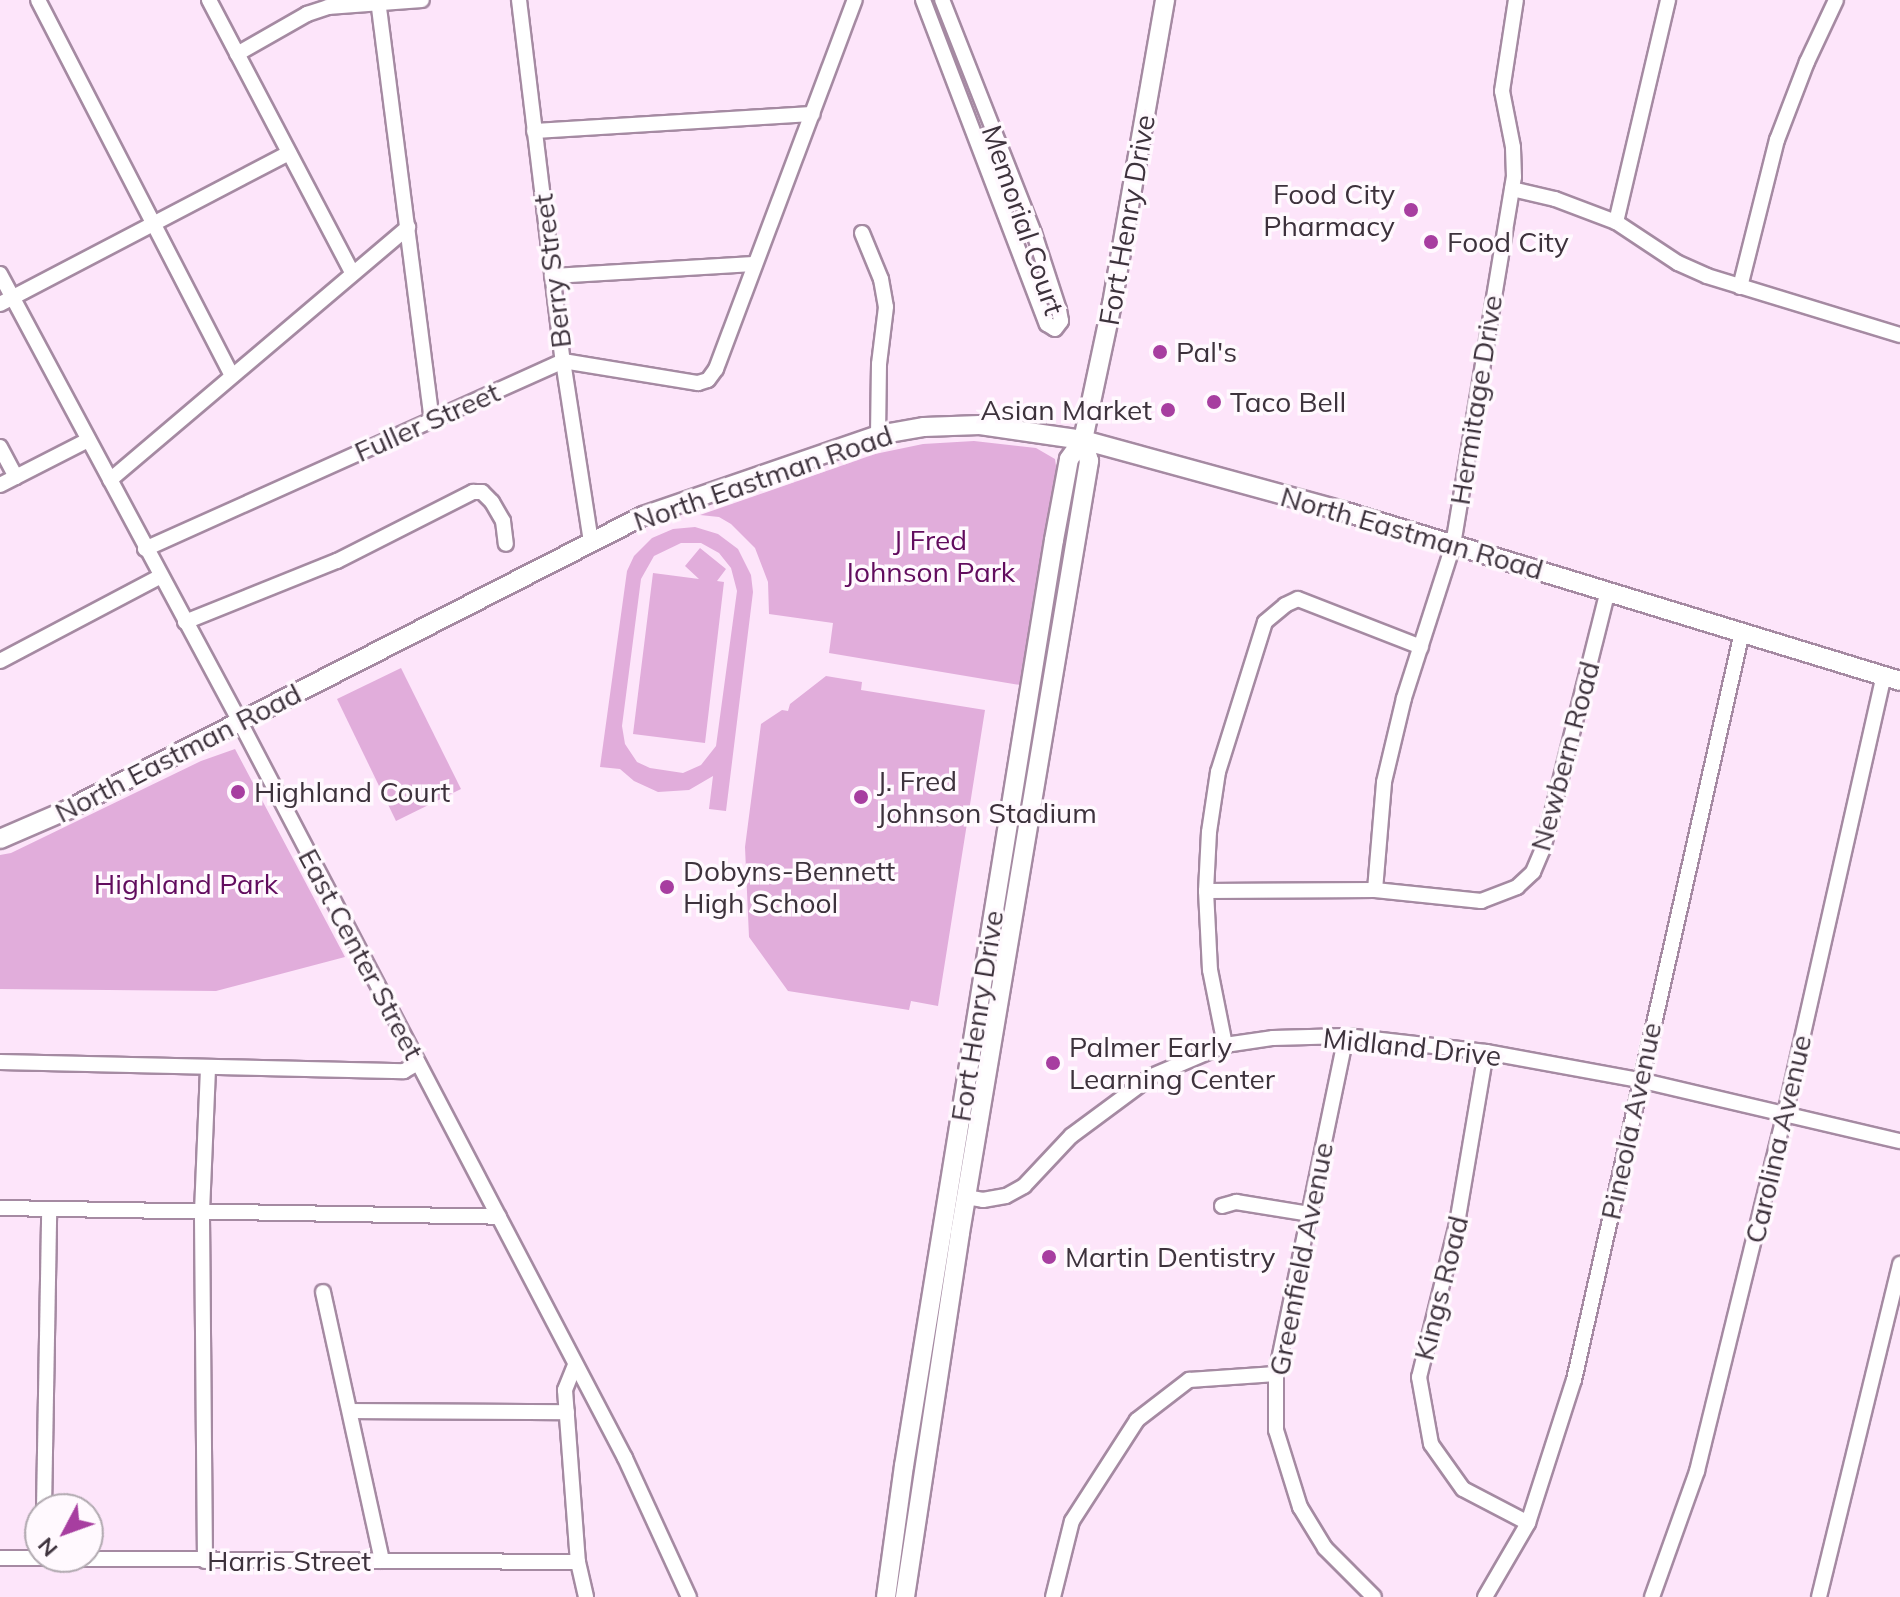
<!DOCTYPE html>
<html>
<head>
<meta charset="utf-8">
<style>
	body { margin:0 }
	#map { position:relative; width:1900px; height:1597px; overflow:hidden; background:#fde5fa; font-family:Mulish,sans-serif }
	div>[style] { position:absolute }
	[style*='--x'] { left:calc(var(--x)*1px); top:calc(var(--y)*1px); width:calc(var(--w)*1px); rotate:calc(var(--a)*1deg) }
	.green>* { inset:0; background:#e1addb }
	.roads { filter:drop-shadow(2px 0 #a58aa2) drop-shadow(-2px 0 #a58aa2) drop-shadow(0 2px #a58aa2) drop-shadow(0 -2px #a58aa2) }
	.minor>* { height:14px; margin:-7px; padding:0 7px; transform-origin:7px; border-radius:7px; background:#fff }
	.major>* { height:18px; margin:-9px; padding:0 9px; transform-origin:9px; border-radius:9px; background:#fff }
	.dots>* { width:22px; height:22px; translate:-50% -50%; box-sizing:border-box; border:4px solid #fff9fe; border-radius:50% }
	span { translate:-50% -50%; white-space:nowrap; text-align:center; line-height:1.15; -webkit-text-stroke:7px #fff9fe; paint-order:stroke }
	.poi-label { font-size:28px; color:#3d323c }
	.right { translate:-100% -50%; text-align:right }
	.left { translate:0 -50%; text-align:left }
	.street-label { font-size:28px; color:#3d323c }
	.park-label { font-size:28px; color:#620c5e }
	.north { position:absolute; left:24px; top:1493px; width:80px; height:80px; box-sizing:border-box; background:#fff9fe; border:2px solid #b1a9b0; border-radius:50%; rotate:229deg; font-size:22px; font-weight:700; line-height:32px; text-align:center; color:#3d323c }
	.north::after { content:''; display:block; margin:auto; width:28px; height:36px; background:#a73ea0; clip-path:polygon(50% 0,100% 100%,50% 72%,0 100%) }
</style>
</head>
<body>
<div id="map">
	<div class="green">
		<i style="clip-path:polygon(974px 441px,1036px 448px,1055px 459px,1057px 473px,1020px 685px,829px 653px,833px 623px,769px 614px,768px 582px,755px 548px,731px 524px,719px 517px,700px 515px,875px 454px,923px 444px)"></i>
		<i style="clip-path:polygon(evenodd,695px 527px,718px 534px,738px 549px,751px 575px,753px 592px,726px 811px,709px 809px,713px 776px,689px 790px,658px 792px,634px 781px,620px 769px,600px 767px,627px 571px,634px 556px,652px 538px,673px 529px,695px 527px,681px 543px,701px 543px,719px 553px,731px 568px,737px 591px,716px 746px,701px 765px,683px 773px,650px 768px,637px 762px,625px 744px,622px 726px,641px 579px,654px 556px,681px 543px)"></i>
		<i style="clip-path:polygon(700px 548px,726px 569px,717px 581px,724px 582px,705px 743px,633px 734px,653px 573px,699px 579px,685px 566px)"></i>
		<i style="clip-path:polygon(401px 668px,461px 789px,396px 821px,337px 699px)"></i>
		<i style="clip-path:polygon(826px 676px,862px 682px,861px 690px,985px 710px,938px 1006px,911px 1001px,909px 1010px,788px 991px,749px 937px,745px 847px,761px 724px,782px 710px,788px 711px,790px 704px)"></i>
		<i style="clip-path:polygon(235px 749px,345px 957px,216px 991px,0 989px,0 855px,11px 853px,201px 761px)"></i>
	</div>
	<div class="roads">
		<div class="minor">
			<i style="--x:38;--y:0;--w:423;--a:62.7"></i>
			<i style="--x:209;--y:0;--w:307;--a:62.3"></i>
			<i style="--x:378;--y:0;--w:423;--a:82.7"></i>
			<i style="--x:519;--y:0;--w:364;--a:83.1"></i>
			<i style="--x:563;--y:361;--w:182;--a:81.2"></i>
			<i style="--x:923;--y:0;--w:347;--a:69.1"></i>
			<i style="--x:1047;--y:324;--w:9;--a:32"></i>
			<i style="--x:1055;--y:329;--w:10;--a:-53"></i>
			<i style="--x:1061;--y:321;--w:11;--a:-100"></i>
			<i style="--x:1059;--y:310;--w:81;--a:-108"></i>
			<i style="--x:1034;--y:233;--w:251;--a:-111.5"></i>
			<i style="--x:237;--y:54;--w:81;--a:-29.7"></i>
			<i style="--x:307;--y:14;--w:22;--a:-18"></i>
			<i style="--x:328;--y:7;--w:94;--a:-4.3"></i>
			<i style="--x:534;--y:131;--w:279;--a:-3.5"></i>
			<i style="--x:1512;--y:189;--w:44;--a:13.1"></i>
			<i style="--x:1555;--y:199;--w:65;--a:20.7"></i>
			<i style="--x:1616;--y:222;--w:74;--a:33.5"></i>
			<i style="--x:1678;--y:263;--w:32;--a:24"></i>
			<i style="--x:1707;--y:276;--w:202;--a:17"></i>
			<i style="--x:1616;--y:222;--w:228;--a:-76.8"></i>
			<i style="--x:862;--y:233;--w:50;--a:67.6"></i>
			<i style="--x:881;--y:279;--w:28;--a:80"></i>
			<i style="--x:886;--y:307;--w:57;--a:97"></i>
			<i style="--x:879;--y:364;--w:71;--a:90.8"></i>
			<i style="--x:0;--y:274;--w:508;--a:61.82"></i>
			<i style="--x:240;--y:722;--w:831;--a:62.39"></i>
			<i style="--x:625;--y:1458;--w:153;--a:65.3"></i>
			<i style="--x:552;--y:276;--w:203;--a:-3.4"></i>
			<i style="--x:1740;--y:287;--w:152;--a:-75.9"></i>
			<i style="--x:1777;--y:140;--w:84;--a:-69"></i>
			<i style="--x:1807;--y:62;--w:68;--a:-64.9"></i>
			<i style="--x:0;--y:304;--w:326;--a:-27.6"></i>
			<i style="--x:0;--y:447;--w:34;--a:62"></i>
			<i style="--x:110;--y:480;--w:391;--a:-40.3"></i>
			<i style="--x:0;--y:485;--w:99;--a:-27.1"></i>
			<i style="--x:145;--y:549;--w:458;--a:-24.2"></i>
			<i style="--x:563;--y:361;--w:137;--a:9.3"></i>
			<i style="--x:698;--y:383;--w:10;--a:-17"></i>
			<i style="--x:708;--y:380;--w:14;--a:-54"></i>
			<i style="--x:716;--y:369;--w:394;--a:-69.4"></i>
			<i style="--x:185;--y:622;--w:164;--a:-21.9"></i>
			<i style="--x:337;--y:561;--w:153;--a:-26.9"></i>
			<i style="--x:473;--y:492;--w:9;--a:0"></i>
			<i style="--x:482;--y:492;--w:14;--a:45"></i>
			<i style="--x:492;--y:502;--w:22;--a:60"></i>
			<i style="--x:503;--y:521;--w:23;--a:83"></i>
			<i style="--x:0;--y:661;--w:180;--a:-27.8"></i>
			<i style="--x:1375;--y:890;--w:108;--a:-85.2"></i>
			<i style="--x:1384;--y:782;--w:86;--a:-76.6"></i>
			<i style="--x:1404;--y:698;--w:161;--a:-72.2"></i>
			<i style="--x:1453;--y:545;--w:373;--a:-80.6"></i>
			<i style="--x:1514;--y:177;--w:30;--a:-92"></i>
			<i style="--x:1513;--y:147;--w:57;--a:-101.1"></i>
			<i style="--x:1502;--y:91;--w:92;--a:-81.3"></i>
			<i style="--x:1206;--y:891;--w:169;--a:-0.3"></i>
			<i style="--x:1375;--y:890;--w:107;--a:5.9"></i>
			<i style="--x:1481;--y:901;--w:39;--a:-21"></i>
			<i style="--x:1517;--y:887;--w:22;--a:-43"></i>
			<i style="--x:1533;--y:872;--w:25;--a:-67"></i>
			<i style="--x:1543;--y:849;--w:266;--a:-75.9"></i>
			<i style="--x:1346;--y:1036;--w:345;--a:101.7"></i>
			<i style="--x:1276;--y:1374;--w:56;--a:90"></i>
			<i style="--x:1276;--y:1430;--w:81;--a:72.7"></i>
			<i style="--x:1300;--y:1507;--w:48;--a:58.6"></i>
			<i style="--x:1325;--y:1548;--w:69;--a:45"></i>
			<i style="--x:1225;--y:1045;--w:76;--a:-101.3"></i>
			<i style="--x:1210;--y:970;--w:79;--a:-92.9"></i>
			<i style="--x:1206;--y:891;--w:59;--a:-87.1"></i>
			<i style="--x:1209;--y:832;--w:61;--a:-81.5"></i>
			<i style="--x:1218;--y:772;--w:157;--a:-72.6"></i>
			<i style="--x:1265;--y:622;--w:26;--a:-40"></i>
			<i style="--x:1285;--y:605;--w:14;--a:-25"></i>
			<i style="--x:1298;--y:599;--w:132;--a:21.3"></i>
			<i style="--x:1486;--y:1052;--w:174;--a:99.6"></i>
			<i style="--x:1457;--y:1224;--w:158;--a:103.9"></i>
			<i style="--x:1419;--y:1377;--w:68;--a:79.8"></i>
			<i style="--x:1431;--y:1444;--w:55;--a:54.6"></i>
			<i style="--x:1463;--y:1489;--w:73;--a:27.6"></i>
			<i style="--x:0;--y:1062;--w:404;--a:1.3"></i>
			<i style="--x:404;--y:1071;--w:16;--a:-30"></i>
			<i style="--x:966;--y:1197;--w:17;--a:10"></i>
			<i style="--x:983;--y:1200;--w:23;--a:-10"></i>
			<i style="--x:1006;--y:1196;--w:21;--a:-29"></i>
			<i style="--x:1024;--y:1186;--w:69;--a:-46.8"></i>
			<i style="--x:1071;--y:1136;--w:101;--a:-36.5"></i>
			<i style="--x:1152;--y:1076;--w:79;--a:-23"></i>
			<i style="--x:1225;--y:1045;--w:49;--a:-8.3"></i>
			<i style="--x:1273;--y:1038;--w:73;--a:-1.6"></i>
			<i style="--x:1346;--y:1036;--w:141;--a:6.5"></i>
			<i style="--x:1486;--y:1052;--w:156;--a:10.4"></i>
			<i style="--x:1639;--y:1080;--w:268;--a:13.2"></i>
			<i style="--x:1222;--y:1206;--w:15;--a:-16"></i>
			<i style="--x:1236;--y:1202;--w:74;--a:9.3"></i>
			<i style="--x:0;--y:1208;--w:499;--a:1"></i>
			<i style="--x:323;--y:1292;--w:275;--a:77.6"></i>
			<i style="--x:575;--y:1365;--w:27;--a:112"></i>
			<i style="--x:565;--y:1390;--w:172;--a:85.7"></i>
			<i style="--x:578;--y:1562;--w:36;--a:77"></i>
			<i style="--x:351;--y:1411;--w:216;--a:0.3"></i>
			<i style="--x:44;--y:1509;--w:300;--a:-89"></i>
			<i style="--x:0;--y:1558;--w:578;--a:0.4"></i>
			<i style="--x:205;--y:1561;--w:349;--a:-90.5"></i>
			<i style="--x:202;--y:1212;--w:145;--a:-87.6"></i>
			<i style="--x:1053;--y:1597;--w:78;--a:-76"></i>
			<i style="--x:1072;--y:1521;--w:120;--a:-57.2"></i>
			<i style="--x:1137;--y:1420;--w:66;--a:-37.6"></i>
			<i style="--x:1189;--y:1380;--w:87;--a:-3.9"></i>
			<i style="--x:1485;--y:1597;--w:86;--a:-59.8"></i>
			<i style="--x:1528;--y:1523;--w:150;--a:-72.2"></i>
			<i style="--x:1574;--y:1380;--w:767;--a:-77.34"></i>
			<i style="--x:1652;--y:1597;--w:134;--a:-70.3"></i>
			<i style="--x:1697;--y:1471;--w:368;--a:-76.2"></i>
			<i style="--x:1785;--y:1114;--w:449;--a:-77.3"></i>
			<i style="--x:1819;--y:1597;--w:343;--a:-76.3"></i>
		</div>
		<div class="major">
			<i style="--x:0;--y:839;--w:73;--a:-23.4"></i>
			<i style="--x:67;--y:810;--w:647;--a:-27.04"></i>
			<i style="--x:643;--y:516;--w:249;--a:-19"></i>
			<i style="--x:878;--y:435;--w:47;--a:-9.9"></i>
			<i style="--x:924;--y:427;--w:56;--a:-2"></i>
			<i style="--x:980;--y:425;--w:104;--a:8.3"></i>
			<i style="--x:1083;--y:440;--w:270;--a:15.3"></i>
			<i style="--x:1343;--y:511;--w:582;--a:16.97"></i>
			<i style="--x:886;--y:1597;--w:132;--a:-82.2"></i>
			<i style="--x:904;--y:1466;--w:938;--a:-80.8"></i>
			<i style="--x:1054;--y:540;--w:82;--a:-79.5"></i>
			<i style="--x:1069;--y:459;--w:24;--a:-54"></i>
			<i style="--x:1083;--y:440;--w:139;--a:-78"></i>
			<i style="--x:1112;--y:304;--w:309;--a:-80.1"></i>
			<i style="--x:905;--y:1597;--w:368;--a:-81.4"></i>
			<i style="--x:960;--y:1233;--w:783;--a:-80.51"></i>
			<i style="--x:1089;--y:461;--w:22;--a:-106"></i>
		</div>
	</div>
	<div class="dots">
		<i style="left:1411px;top:210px;background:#a73ea0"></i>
		<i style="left:1431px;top:242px;background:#a73ea0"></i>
		<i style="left:1160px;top:352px;background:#a73ea0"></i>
		<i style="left:1214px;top:402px;background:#a73ea0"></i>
		<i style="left:1168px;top:410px;background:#a73ea0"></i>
		<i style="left:238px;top:792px;background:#a73ea0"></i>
		<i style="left:861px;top:797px;background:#a73ea0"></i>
		<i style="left:667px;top:887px;background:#a73ea0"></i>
		<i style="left:1053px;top:1063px;background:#a73ea0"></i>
		<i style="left:1049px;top:1257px;background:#a73ea0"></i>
	</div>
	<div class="poi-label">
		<span class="right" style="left:1395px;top:210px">Food City<br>Pharmacy</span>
		<span class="left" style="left:1447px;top:242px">Food City</span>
		<span class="left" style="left:1176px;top:352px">Pal's</span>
		<span class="left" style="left:1230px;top:402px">Taco Bell</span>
		<span class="right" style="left:1152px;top:410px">Asian Market</span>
		<span class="left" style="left:877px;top:797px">J. Fred<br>Johnson Stadium</span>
		<span class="left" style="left:254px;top:792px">Highland Court</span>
		<span class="left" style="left:683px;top:887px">Dobyns-Bennett<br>High School</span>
		<span class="left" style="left:1069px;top:1063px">Palmer Early<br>Learning Center</span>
		<span class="left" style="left:1065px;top:1257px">Martin Dentistry</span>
	</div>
	<div class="street-label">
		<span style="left:1023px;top:220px;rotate:71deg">Memorial Court</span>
		<span style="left:1127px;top:220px;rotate:-80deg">Fort Henry Drive</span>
		<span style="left:552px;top:271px;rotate:-97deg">Berry Street</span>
		<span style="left:1476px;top:400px;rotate:-81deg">Hermitage Drive</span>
		<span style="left:427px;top:422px;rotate:-24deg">Fuller Street</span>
		<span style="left:763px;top:478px;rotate:-19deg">North Eastman Road</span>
		<span style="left:1412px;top:533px;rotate:16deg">North Eastman Road</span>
		<span style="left:178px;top:753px;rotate:-27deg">North Eastman Road</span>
		<span style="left:1565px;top:756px;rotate:-75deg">Newbern Road</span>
		<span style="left:361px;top:954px;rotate:62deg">East Center Street</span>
		<span style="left:977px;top:1016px;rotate:-81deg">Fort Henry Drive</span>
		<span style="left:1412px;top:1047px;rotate:6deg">Midland Drive</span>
		<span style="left:1631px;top:1121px;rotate:-78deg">Pineola Avenue</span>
		<span style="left:1778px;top:1139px;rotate:-77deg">Carolina Avenue</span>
		<span style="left:1301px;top:1259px;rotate:-79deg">Greenfield Avenue</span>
		<span style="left:1441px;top:1288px;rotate:-76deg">Kings Road</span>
		<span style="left:289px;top:1561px">Harris Street</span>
	</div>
	<div class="park-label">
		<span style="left:930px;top:556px">J Fred<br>Johnson Park</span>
		<span style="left:186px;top:884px">Highland Park</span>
	</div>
	<div class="north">N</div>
</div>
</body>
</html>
